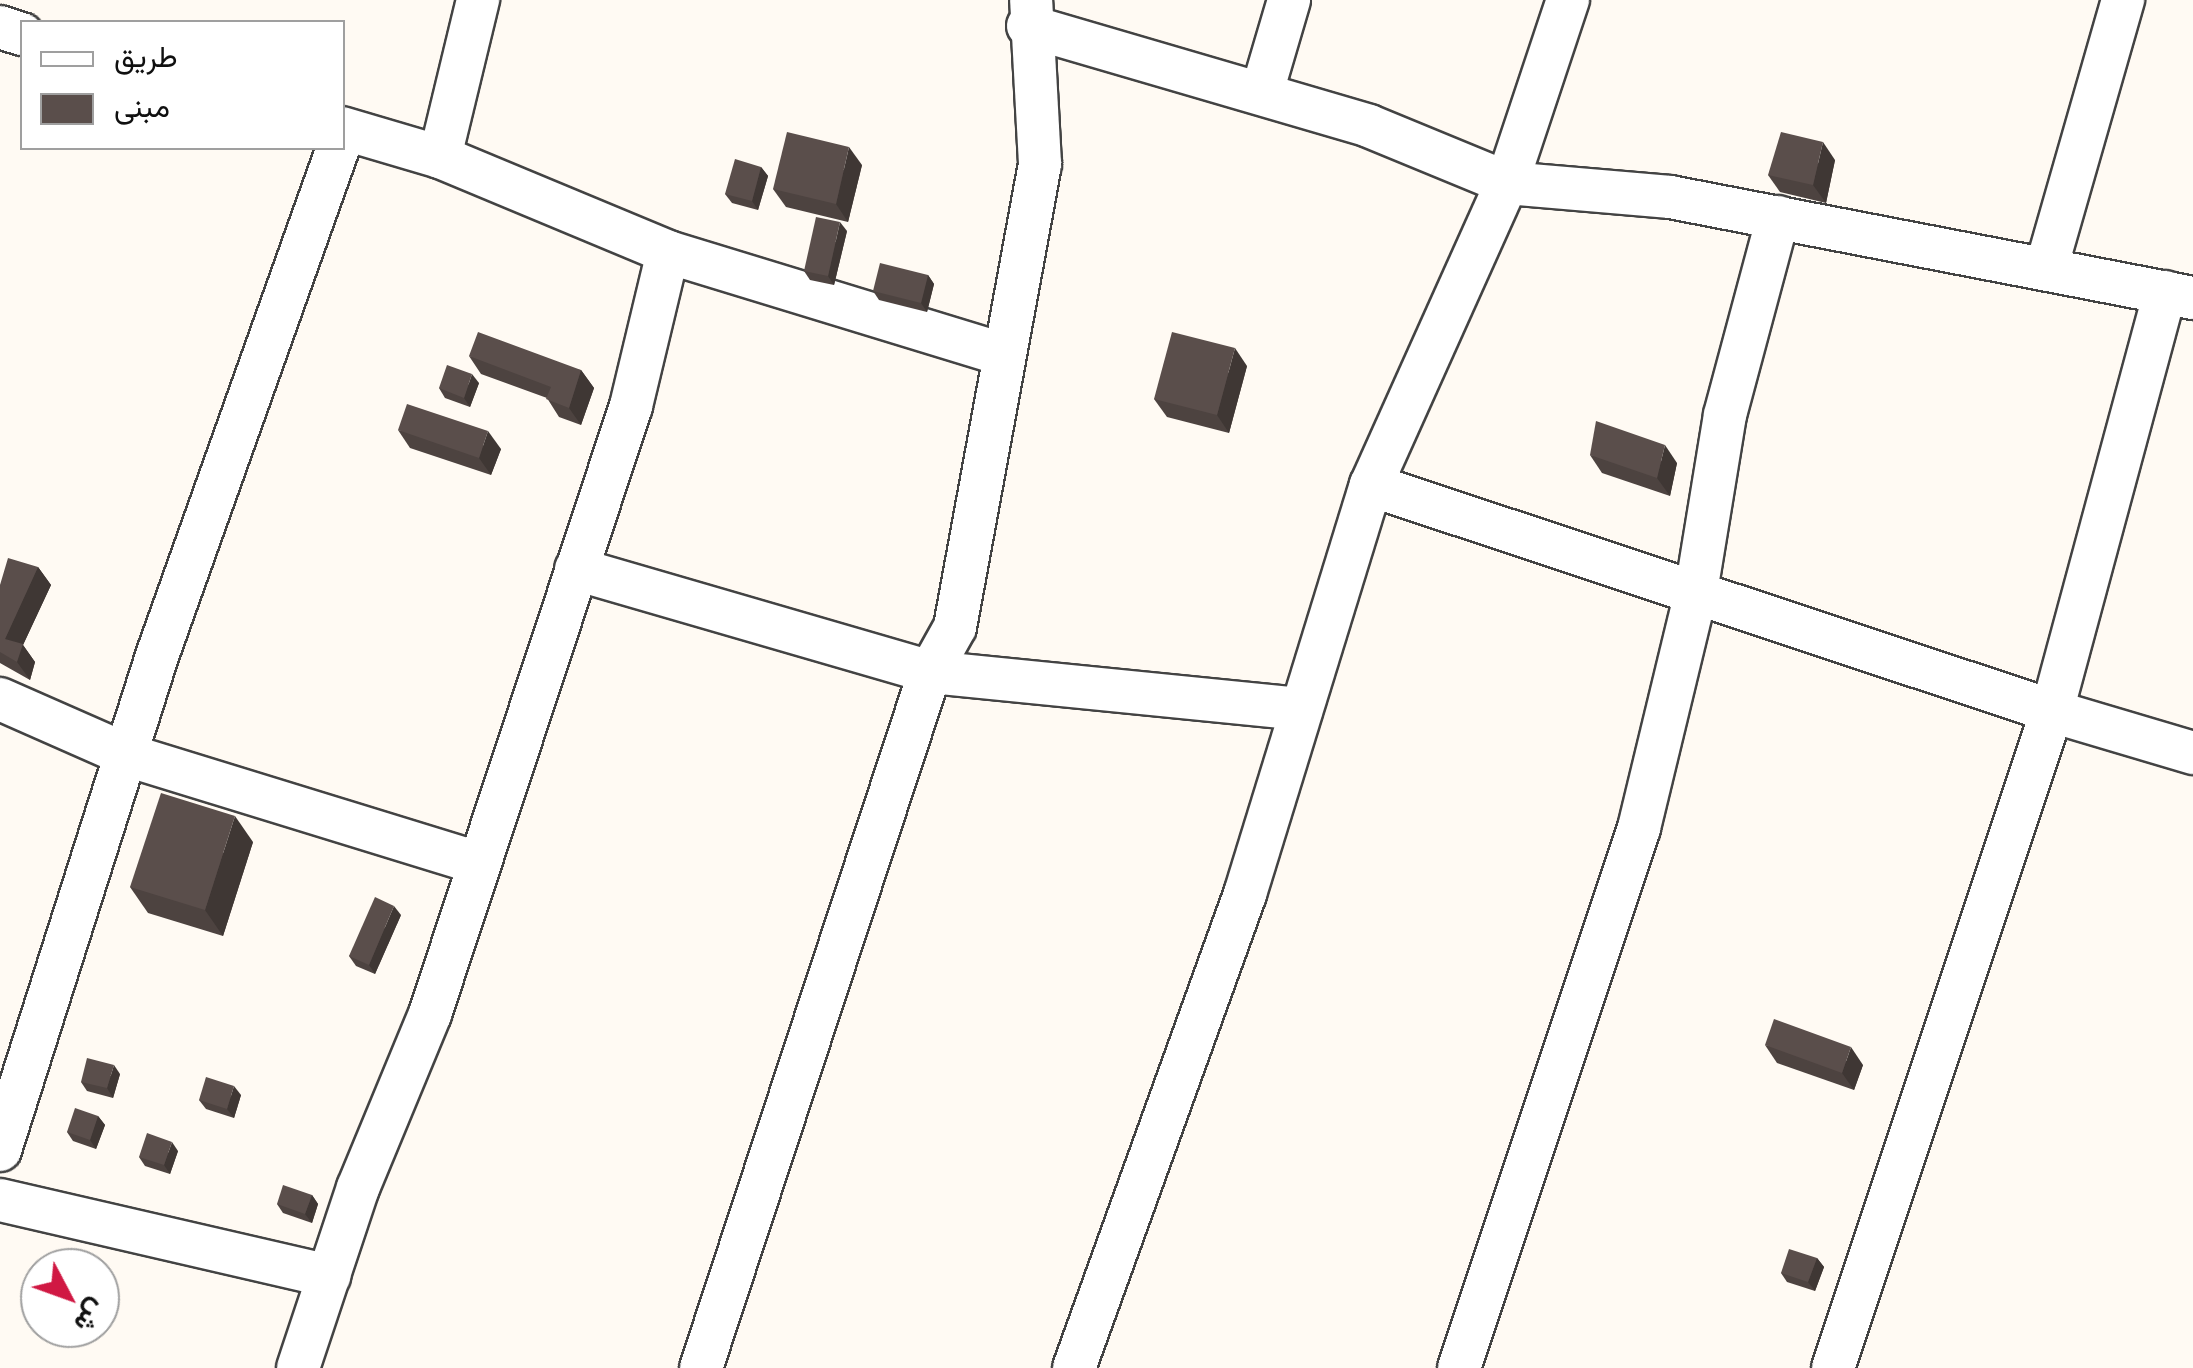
<!DOCTYPE html>
<html>
<head>
<meta charset="utf-8">
<style>
	body { margin:0 }
	#map { position:relative; width:2193px; height:1368px; overflow:hidden; background:#fffaf3; font-family:"PT Serif",Vazirmatn,serif }
	div>[style] { position:absolute }
	[style*='--x'] { left:calc(var(--x)*1px); top:calc(var(--y)*1px); width:calc(var(--w)*1px); rotate:calc(var(--a)*1deg) }
	.roads { filter:drop-shadow(2px 0 #434343) drop-shadow(-2px 0 #434343) drop-shadow(0 2px #434343) drop-shadow(0 -2px #434343) }
	.street>* { height:42px; margin:-21px; padding:0 21px; transform-origin:21px; border-radius:21px; background:#fff }
	.wall>* { inset:0; background:#4d4340 }
	.shaded-wall>* { inset:0; background:#3f3734 }
	.building>* { inset:0; background:#5a4e4b }
	span { translate:-50% -50%; white-space:nowrap; text-align:center; line-height:1.15; -webkit-text-stroke:10px #fff; paint-order:stroke }
	.legend { position:absolute; left:20px; top:20px; width:325px; height:130px; box-sizing:border-box; background:#fff; border:2px solid #9f9f9f; margin:0; padding:12px 18px; list-style:none; font-size:30px; color:#101010 }
	.legend li { display:flex; align-items:center; gap:20px; height:50px }
	.legend b { width:50px; border:2px solid #9f9f9f }
	.north { position:absolute; left:20px; top:1248px; width:100px; height:100px; box-sizing:border-box; background:#fff; border:2px solid #9f9f9f; border-radius:50%; rotate:131deg; font-size:28px; font-weight:700; line-height:40px; text-align:center; color:#101010 }
	.north::after { content:''; display:block; margin:auto; width:35px; height:45px; background:#d01843; clip-path:polygon(50% 0,100% 100%,50% 72%,0 100%) }
</style>
</head>
<body>
<div id="map">
	<div class="roads">
		<div class="street">
			<i style="--x:1028;--y:26;--w:355;--a:16.3"></i>
			<i style="--x:1369;--y:126;--w:149;--a:22.4"></i>
			<i style="--x:1507;--y:183;--w:164;--a:4.9"></i>
			<i style="--x:1670;--y:197;--w:533;--a:10.93"></i>
			<i style="--x:0;--y:27;--w:23;--a:18"></i>
			<i style="--x:1262;--y:92;--w:96;--a:-73.6"></i>
			<i style="--x:342;--y:128;--w:102;--a:16.5"></i>
			<i style="--x:440;--y:157;--w:247;--a:22.6"></i>
			<i style="--x:668;--y:252;--w:349;--a:17"></i>
			<i style="--x:440;--y:157;--w:162;--a:-76.4"></i>
			<i style="--x:2047;--y:265;--w:276;--a:-74"></i>
			<i style="--x:1371;--y:485;--w:718;--a:18.36"></i>
			<i style="--x:2052;--y:711;--w:434;--a:-74.9"></i>
			<i style="--x:576;--y:569;--w:369;--a:16.2"></i>
			<i style="--x:930;--y:672;--w:51;--a:-60.9"></i>
			<i style="--x:955;--y:627;--w:471;--a:-79.6"></i>
			<i style="--x:1040;--y:164;--w:164;--a:-93.1"></i>
			<i style="--x:0;--y:699;--w:139;--a:23.8"></i>
			<i style="--x:127;--y:755;--w:367;--a:17.1"></i>
			<i style="--x:0;--y:1150;--w:518;--a:-72.37"></i>
			<i style="--x:157;--y:656;--w:539;--a:-70.39"></i>
			<i style="--x:0;--y:1200;--w:338;--a:13"></i>
			<i style="--x:298;--y:1368;--w:190;--a:-71.6"></i>
			<i style="--x:358;--y:1188;--w:188;--a:-67.5"></i>
			<i style="--x:430;--y:1014;--w:640;--a:-71.71"></i>
			<i style="--x:631;--y:406;--w:158;--a:-76.5"></i>
			<i style="--x:701;--y:1368;--w:733;--a:-71.79"></i>
			<i style="--x:930;--y:672;--w:373;--a:5.7"></i>
			<i style="--x:1074;--y:1368;--w:504;--a:-70.16"></i>
			<i style="--x:1245;--y:894;--w:428;--a:-72.9"></i>
			<i style="--x:1371;--y:485;--w:331;--a:-65.8"></i>
			<i style="--x:1507;--y:183;--w:193;--a:-71.6"></i>
			<i style="--x:1459;--y:1368;--w:569;--a:-71.57"></i>
			<i style="--x:1639;--y:828;--w:243;--a:-76.4"></i>
			<i style="--x:1696;--y:592;--w:179;--a:-80.7"></i>
			<i style="--x:1725;--y:415;--w:205;--a:-75"></i>
			<i style="--x:1833;--y:1368;--w:693;--a:-71.57"></i>
			<i style="--x:2052;--y:711;--w:147;--a:16.6"></i>
		</div>
	</div>
	<div class="wall">
		<i style="clip-path:polygon(1835px 160px,1826px 203px,1780px 192px,1768px 175px)"></i>
		<i style="clip-path:polygon(862px 165px,848px 222px,786px 207px,773px 189px)"></i>
		<i style="clip-path:polygon(761px 167px,768px 176px,758px 210px,732px 203px,725px 194px)"></i>
		<i style="clip-path:polygon(847px 231px,834px 285px,810px 280px,804px 271px)"></i>
		<i style="clip-path:polygon(928px 275px,934px 284px,927px 312px,879px 300px,873px 291px)"></i>
		<i style="clip-path:polygon(469px 356px,581px 370px,594px 388px,581px 425px,559px 417px,547px 398px,481px 374px)"></i>
		<i style="clip-path:polygon(1247px 366px,1229px 433px,1167px 417px,1154px 399px)"></i>
		<i style="clip-path:polygon(479px 383px,470px 407px,445px 398px,439px 388px)"></i>
		<i style="clip-path:polygon(398px 430px,501px 449px,491px 475px,410px 448px)"></i>
		<i style="clip-path:polygon(1590px 455px,1677px 463px,1670px 496px,1602px 473px)"></i>
		<i style="clip-path:polygon(38px 567px,51px 585px,23px 645px,35px 662px,30px 680px,0 663px,0 585px)"></i>
		<i style="clip-path:polygon(253px 842px,223px 936px,148px 913px,130px 887px)"></i>
		<i style="clip-path:polygon(401px 915px,375px 974px,356px 966px,349px 956px)"></i>
		<i style="clip-path:polygon(1765px 1045px,1863px 1065px,1854px 1090px,1777px 1063px)"></i>
		<i style="clip-path:polygon(120px 1074px,113px 1098px,87px 1091px,81px 1082px)"></i>
		<i style="clip-path:polygon(241px 1095px,234px 1118px,206px 1109px,199px 1100px)"></i>
		<i style="clip-path:polygon(98px 1116px,105px 1125px,96px 1149px,73px 1141px,67px 1132px)"></i>
		<i style="clip-path:polygon(178px 1151px,170px 1174px,145px 1166px,139px 1157px)"></i>
		<i style="clip-path:polygon(312px 1195px,318px 1204px,312px 1223px,283px 1213px,277px 1204px)"></i>
		<i style="clip-path:polygon(1817px 1258px,1824px 1267px,1815px 1291px,1787px 1282px,1781px 1273px)"></i>
	</div>
	<div class="shaded-wall">
		<i style="clip-path:polygon(1823px 142px,1835px 160px,1826px 203px,1813px 185px)"></i>
		<i style="clip-path:polygon(849px 147px,862px 165px,848px 222px,836px 204px)"></i>
		<i style="clip-path:polygon(761px 167px,768px 176px,758px 210px,752px 201px)"></i>
		<i style="clip-path:polygon(840px 222px,847px 231px,834px 285px,828px 276px)"></i>
		<i style="clip-path:polygon(928px 275px,934px 284px,927px 312px,921px 303px)"></i>
		<i style="clip-path:polygon(1235px 348px,1247px 366px,1229px 433px,1217px 415px)"></i>
		<i style="clip-path:polygon(581px 370px,594px 388px,581px 425px,569px 408px)"></i>
		<i style="clip-path:polygon(472px 374px,479px 383px,470px 407px,464px 398px)"></i>
		<i style="clip-path:polygon(488px 431px,501px 449px,491px 475px,479px 458px)"></i>
		<i style="clip-path:polygon(1665px 445px,1677px 463px,1670px 496px,1657px 478px)"></i>
		<i style="clip-path:polygon(38px 567px,51px 585px,23px 645px,35px 662px,30px 680px,17px 662px,5px 639px)"></i>
		<i style="clip-path:polygon(235px 816px,253px 842px,223px 936px,205px 910px)"></i>
		<i style="clip-path:polygon(394px 906px,401px 915px,375px 974px,369px 965px)"></i>
		<i style="clip-path:polygon(1851px 1047px,1863px 1065px,1854px 1090px,1842px 1073px)"></i>
		<i style="clip-path:polygon(114px 1065px,120px 1074px,113px 1098px,107px 1088px)"></i>
		<i style="clip-path:polygon(234px 1086px,241px 1095px,234px 1118px,227px 1109px)"></i>
		<i style="clip-path:polygon(98px 1116px,105px 1125px,96px 1149px,90px 1140px)"></i>
		<i style="clip-path:polygon(172px 1142px,178px 1151px,170px 1174px,164px 1165px)"></i>
		<i style="clip-path:polygon(312px 1195px,318px 1204px,312px 1223px,305px 1214px)"></i>
		<i style="clip-path:polygon(1817px 1258px,1824px 1267px,1815px 1291px,1808px 1282px)"></i>
	</div>
	<div class="building">
		<i style="clip-path:polygon(787px 132px,849px 147px,836px 204px,773px 189px)"></i>
		<i style="clip-path:polygon(1781px 132px,1823px 142px,1813px 185px,1768px 175px)"></i>
		<i style="clip-path:polygon(735px 159px,761px 167px,752px 201px,725px 194px)"></i>
		<i style="clip-path:polygon(816px 217px,840px 222px,828px 276px,804px 271px)"></i>
		<i style="clip-path:polygon(880px 263px,928px 275px,921px 303px,873px 291px)"></i>
		<i style="clip-path:polygon(478px 332px,581px 370px,569px 408px,546px 399px,551px 387px,469px 356px)"></i>
		<i style="clip-path:polygon(1172px 332px,1235px 348px,1217px 415px,1154px 399px)"></i>
		<i style="clip-path:polygon(447px 365px,472px 374px,464px 398px,439px 388px)"></i>
		<i style="clip-path:polygon(407px 404px,488px 431px,479px 458px,398px 430px)"></i>
		<i style="clip-path:polygon(1596px 421px,1665px 445px,1657px 478px,1590px 455px)"></i>
		<i style="clip-path:polygon(8px 558px,38px 567px,5px 639px,23px 644px,17px 662px,0 652px,0 585px)"></i>
		<i style="clip-path:polygon(161px 793px,235px 816px,205px 910px,130px 887px)"></i>
		<i style="clip-path:polygon(375px 897px,394px 906px,369px 965px,349px 956px)"></i>
		<i style="clip-path:polygon(1774px 1019px,1851px 1047px,1842px 1073px,1765px 1045px)"></i>
		<i style="clip-path:polygon(87px 1058px,114px 1065px,107px 1088px,81px 1082px)"></i>
		<i style="clip-path:polygon(206px 1077px,234px 1086px,227px 1109px,199px 1100px)"></i>
		<i style="clip-path:polygon(75px 1108px,98px 1116px,90px 1140px,67px 1132px)"></i>
		<i style="clip-path:polygon(147px 1133px,172px 1142px,164px 1165px,139px 1157px)"></i>
		<i style="clip-path:polygon(283px 1185px,312px 1195px,305px 1214px,277px 1204px)"></i>
		<i style="clip-path:polygon(1789px 1249px,1817px 1258px,1808px 1282px,1781px 1273px)"></i>
	</div>
	<ul class="legend">
	<li><b style="height:12px;background:#fff"></b>طريق</li>
	<li><b style="height:28px;background:#5a4e4b"></b>مبنى</li>
	</ul>
	<div class="north">ش</div>
</div>
</body>
</html>
